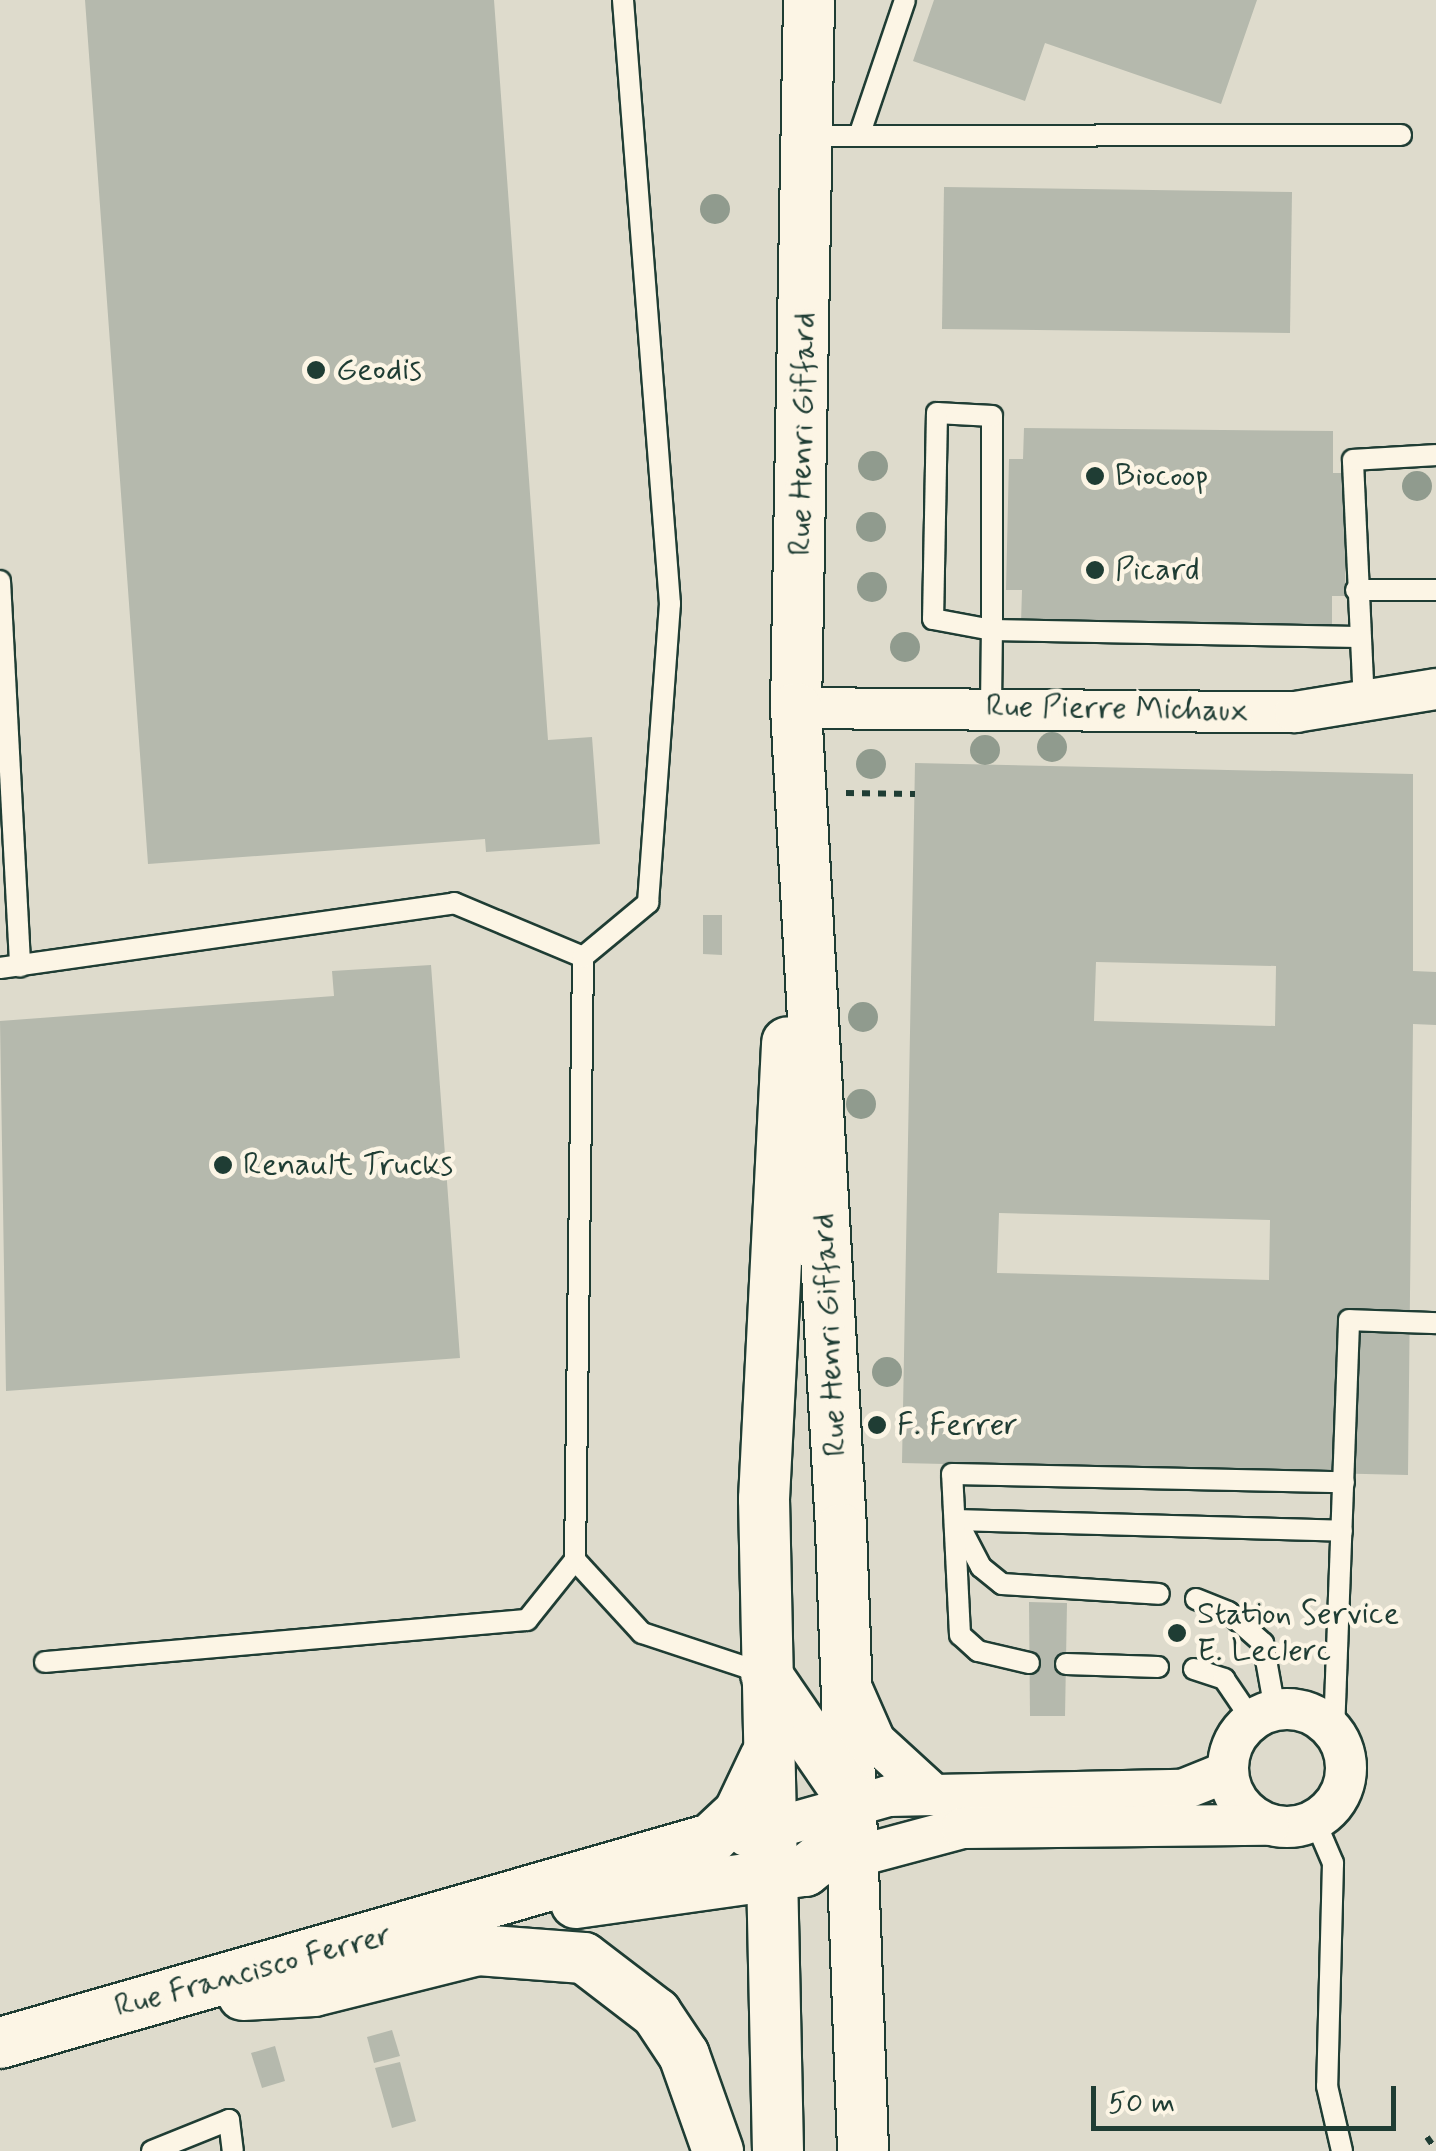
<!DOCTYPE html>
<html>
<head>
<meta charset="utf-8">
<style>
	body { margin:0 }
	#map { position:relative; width:1436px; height:2151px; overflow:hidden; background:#efeada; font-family:Mynerve,sans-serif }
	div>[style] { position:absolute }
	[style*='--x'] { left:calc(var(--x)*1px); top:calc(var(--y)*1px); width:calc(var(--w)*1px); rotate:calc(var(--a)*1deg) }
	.built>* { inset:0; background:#dedbcc }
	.building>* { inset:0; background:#b5b9ad }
	.path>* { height:6px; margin-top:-3px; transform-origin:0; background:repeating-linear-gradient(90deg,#1f3d34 0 8px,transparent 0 16px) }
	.roads { filter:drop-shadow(2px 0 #1f3d34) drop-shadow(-2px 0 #1f3d34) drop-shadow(0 2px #1f3d34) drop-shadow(0 -2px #1f3d34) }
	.service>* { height:20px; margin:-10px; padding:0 10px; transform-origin:10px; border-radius:10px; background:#fcf5e5 }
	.minor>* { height:40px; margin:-20px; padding:0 20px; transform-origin:20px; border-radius:20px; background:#fcf5e5 }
	.minor>.ring { margin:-20px; padding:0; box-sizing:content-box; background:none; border:40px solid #fcf5e5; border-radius:50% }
	.tertiary>* { height:50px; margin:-25px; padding:0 25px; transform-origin:25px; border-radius:25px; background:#fcf5e5 }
	.trees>* { width:30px; height:30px; margin:-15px; border-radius:50%; background:#909b8e }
	.dots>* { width:28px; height:28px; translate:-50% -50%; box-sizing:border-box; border:5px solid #fcf5e5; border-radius:50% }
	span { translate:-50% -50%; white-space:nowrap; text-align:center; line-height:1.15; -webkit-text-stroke:9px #fcf5e5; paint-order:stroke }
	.poi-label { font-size:32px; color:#1f3d34 }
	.left { translate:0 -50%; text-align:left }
	.street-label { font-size:32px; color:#1f3d34 }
	.scale { position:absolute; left:1091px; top:2086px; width:305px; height:45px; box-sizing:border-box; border:5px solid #1f3d34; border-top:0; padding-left:12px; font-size:30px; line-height:35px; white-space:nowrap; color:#1f3d34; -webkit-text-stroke:8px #fcf5e5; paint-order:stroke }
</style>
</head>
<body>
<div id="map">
	<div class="built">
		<i style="clip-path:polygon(0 0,1436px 0,1436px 2151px,0 2151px)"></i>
	</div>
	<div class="building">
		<i style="clip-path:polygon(85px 0,494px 0,548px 740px,592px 737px,600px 844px,486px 852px,485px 839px,148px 864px)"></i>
		<i style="clip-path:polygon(934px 0,1257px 0,1221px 104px,1045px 43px,1025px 101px,913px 61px)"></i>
		<i style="clip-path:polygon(944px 187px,1292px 192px,1290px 333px,942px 329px)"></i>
		<i style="clip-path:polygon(1024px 428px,1333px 431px,1333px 473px,1347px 473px,1345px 596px,1332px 596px,1332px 627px,1021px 623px,1022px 590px,1006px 590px,1009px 459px,1023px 459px)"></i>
		<i style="clip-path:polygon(evenodd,915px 763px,1413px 774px,1413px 971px,1436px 972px,1436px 1025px,1413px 1024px,1408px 1475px,902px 1463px,915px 763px,1096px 962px,1276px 966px,1275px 1026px,1094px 1021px,1096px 962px,915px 763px,999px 1213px,1270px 1220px,1269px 1280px,997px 1273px,999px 1213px)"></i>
		<i style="clip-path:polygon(703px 915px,722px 915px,722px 955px,703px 954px)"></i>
		<i style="clip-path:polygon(431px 965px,460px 1358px,6px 1391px,0 1021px,334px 996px,332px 971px)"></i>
		<i style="clip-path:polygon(1029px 1602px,1067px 1603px,1065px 1716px,1030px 1716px)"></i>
		<i style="clip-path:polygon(392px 2030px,400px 2056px,374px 2063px,367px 2037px)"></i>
		<i style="clip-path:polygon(275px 2046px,285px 2081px,262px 2088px,251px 2053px)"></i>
		<i style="clip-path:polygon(400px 2062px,416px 2121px,392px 2128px,375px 2068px)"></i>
	</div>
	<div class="path">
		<i style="--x:846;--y:793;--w:69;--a:0.8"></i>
		<i style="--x:1427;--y:2137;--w:16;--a:55"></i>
	</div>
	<div class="roads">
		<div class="service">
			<i style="--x:860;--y:133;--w:140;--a:-71.3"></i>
			<i style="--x:810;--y:136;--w:591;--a:-0.1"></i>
			<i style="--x:0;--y:581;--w:386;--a:87"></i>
			<i style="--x:1356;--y:590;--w:80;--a:0"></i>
			<i style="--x:1364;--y:704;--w:244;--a:-92.6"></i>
			<i style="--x:1353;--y:460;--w:83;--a:-3.4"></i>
			<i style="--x:991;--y:707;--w:77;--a:-89.3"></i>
			<i style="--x:992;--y:630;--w:214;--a:-90"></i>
			<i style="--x:992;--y:416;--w:55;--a:-176.9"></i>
			<i style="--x:937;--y:413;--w:206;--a:91.1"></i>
			<i style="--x:933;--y:619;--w:60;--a:10.6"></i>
			<i style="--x:992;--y:630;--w:366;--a:1.1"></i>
			<i style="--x:0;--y:968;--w:459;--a:-8.1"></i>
			<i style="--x:454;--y:903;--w:140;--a:22.7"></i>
			<i style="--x:956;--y:1520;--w:386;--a:1.6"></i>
			<i style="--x:957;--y:1521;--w:52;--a:62.4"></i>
			<i style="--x:981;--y:1567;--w:27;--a:39"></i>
			<i style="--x:1002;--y:1584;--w:157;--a:3.6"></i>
			<i style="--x:575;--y:1560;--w:99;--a:47.5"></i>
			<i style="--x:642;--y:1633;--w:131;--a:18.3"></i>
			<i style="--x:1196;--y:1599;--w:35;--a:22"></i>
			<i style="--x:1228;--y:1612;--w:47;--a:41.5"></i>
			<i style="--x:1263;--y:1643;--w:68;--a:79.8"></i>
			<i style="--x:45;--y:1662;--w:484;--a:-5"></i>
			<i style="--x:527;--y:1620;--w:77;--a:-51.3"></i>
			<i style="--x:575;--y:1560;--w:603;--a:-89.24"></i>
			<i style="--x:583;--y:957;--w:85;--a:-39.7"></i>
			<i style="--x:648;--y:903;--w:300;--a:-85.8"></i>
			<i style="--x:670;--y:604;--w:606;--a:-94.45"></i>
			<i style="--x:1029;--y:1663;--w:52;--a:-166.8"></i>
			<i style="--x:978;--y:1651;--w:24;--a:-138"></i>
			<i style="--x:960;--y:1635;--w:161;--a:-92.8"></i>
			<i style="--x:952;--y:1474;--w:392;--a:1.2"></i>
			<i style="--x:1066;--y:1664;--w:92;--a:1.9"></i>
			<i style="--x:1194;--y:1669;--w:32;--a:18"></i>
			<i style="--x:1224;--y:1679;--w:50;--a:55.7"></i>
			<i style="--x:1334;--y:1732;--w:412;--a:-87.9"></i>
			<i style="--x:1349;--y:1320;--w:87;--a:2"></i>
			<i style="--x:1315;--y:1821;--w:46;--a:66.8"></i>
			<i style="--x:1333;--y:1863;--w:223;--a:91.5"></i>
			<i style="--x:1327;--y:2086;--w:67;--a:77"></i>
			<i style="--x:152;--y:2151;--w:83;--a:-21.9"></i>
			<i style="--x:229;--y:2120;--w:31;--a:83"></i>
		</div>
		<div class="minor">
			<i style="--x:796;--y:708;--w:499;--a:0.5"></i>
			<i style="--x:1295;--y:712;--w:143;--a:-9.3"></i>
			<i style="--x:853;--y:1691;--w:55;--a:66.3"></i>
			<i style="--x:875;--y:1741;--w:80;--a:42.5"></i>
			<i class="ring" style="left:1228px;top:1709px;width:78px;height:78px"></i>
			<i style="--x:746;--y:1836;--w:148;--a:-15.7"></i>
			<i style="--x:888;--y:1796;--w:294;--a:-1.2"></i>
			<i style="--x:1182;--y:1790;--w:48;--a:-21.8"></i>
			<i style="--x:828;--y:1864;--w:139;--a:-15"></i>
			<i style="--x:962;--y:1828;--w:307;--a:-0.6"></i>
		</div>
		<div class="tertiary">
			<i style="--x:809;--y:0;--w:708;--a:91.05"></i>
			<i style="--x:796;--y:708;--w:822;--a:86.86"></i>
			<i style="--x:841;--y:1529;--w:622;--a:87.97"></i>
			<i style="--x:766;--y:1674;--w:150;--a:55.6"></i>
			<i style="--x:576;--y:1903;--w:231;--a:-8"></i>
			<i style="--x:805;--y:1871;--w:40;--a:-39"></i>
			<i style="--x:836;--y:1846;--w:47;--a:-68.9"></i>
			<i style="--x:243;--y:1995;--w:71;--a:-3.2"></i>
			<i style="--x:314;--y:1991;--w:169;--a:-14"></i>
			<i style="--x:478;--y:1950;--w:106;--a:4.3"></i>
			<i style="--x:584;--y:1958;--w:91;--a:37.4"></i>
			<i style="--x:656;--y:2013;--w:50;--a:56.3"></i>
			<i style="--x:684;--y:2055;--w:102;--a:70.5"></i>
			<i style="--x:0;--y:2043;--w:740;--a:-16.01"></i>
			<i style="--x:711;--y:1839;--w:38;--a:-43"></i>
			<i style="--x:739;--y:1813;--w:61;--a:-64.7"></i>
			<i style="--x:778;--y:2151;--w:652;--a:-91.23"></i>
			<i style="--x:764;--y:1499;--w:457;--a:-87.1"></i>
		</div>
	</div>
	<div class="trees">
		<i style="left:715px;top:209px"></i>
		<i style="left:873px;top:466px"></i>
		<i style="left:1417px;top:486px"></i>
		<i style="left:871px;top:527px"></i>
		<i style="left:872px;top:587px"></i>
		<i style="left:905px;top:647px"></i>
		<i style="left:1052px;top:747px"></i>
		<i style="left:985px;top:750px"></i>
		<i style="left:871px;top:764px"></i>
		<i style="left:863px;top:1017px"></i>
		<i style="left:861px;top:1104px"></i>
		<i style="left:887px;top:1372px"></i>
	</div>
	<div class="dots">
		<i style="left:316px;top:370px;background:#1f3d34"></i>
		<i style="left:1095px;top:476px;background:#1f3d34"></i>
		<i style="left:1095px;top:570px;background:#1f3d34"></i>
		<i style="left:223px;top:1165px;background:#1f3d34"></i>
		<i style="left:877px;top:1425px;background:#1f3d34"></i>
		<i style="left:1177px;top:1633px;background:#1f3d34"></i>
	</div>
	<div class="poi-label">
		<span class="left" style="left:336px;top:370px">Geodis</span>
		<span class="left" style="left:1115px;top:476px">Biocoop</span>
		<span class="left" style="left:1115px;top:570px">Picard</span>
		<span class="left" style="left:243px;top:1165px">Renault Trucks</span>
		<span class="left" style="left:897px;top:1425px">F. Ferrer</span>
		<span class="left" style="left:1197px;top:1633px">Station Service<br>E. Leclerc</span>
	</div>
	<div class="street-label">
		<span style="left:803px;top:434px;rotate:-89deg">Rue Henri Giffard</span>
		<span style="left:1117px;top:709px;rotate:1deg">Rue Pierre Michaux</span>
		<span style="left:830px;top:1335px;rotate:-93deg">Rue Henri Giffard</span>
		<span style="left:253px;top:1971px;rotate:-15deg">Rue Francisco Ferrer</span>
	</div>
	<div class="scale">50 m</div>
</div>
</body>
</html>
